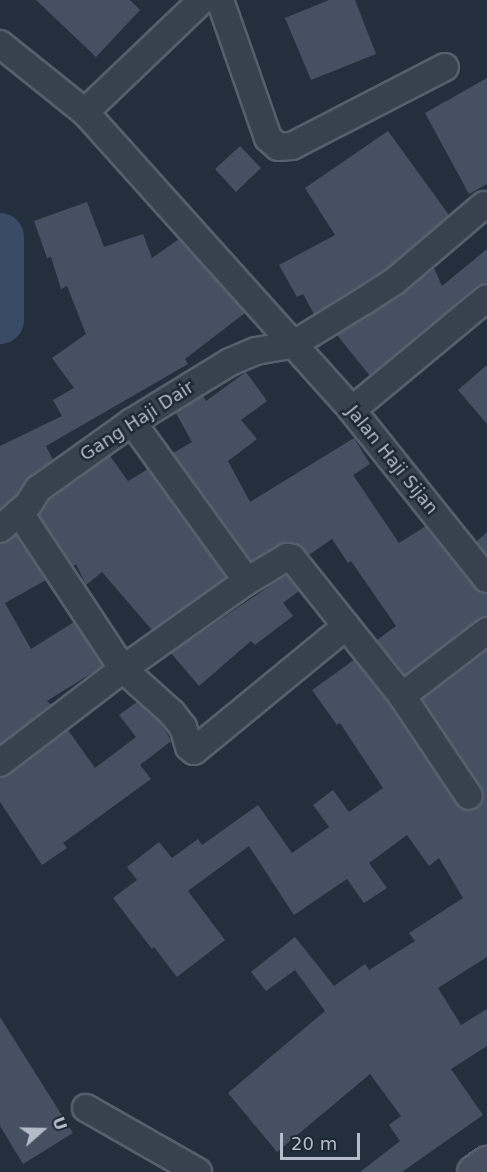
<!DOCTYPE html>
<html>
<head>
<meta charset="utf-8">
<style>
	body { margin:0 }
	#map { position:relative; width:487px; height:1172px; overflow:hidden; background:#242f3e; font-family:"DejaVu Sans",sans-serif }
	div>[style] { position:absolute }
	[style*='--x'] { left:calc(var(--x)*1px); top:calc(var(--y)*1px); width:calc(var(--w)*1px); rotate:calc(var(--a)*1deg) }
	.river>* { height:48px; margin:-24px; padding:0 24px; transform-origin:24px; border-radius:24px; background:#394c67 }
	.building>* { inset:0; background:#455162 }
	.roads { filter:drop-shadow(2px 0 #565f6c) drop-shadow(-2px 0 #565f6c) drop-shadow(0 2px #565f6c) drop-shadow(0 -2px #565f6c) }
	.minor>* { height:26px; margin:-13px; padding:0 13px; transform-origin:13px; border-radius:13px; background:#38414e }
	.secondary>* { height:33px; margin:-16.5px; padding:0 16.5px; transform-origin:16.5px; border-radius:16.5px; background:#465061 }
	span { translate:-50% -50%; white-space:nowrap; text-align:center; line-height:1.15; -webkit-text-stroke:5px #1d2633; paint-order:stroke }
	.street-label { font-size:18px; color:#b4bcc9 }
	.north { position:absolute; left:12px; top:1100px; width:60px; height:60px; -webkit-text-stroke:4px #1d2633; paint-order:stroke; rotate:70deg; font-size:16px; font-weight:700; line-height:24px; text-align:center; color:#b4bcc9 }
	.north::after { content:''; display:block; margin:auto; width:21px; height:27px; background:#b4bcc9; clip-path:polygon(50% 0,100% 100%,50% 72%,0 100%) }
	.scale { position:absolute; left:280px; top:1133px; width:80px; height:27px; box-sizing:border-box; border:3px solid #b4bcc9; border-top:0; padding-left:8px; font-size:18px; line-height:21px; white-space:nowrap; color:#b4bcc9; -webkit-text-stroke:4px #1d2633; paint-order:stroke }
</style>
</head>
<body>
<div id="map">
	<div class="river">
		<i style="--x:0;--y:237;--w:83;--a:90"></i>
	</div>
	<div class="building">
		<i style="clip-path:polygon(36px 0,130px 0,140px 10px,96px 57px)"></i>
		<i style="clip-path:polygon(329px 0,355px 0,376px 54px,311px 80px,285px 18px)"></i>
		<i style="clip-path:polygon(487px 78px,487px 184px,469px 194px,425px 113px)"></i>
		<i style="clip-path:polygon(388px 131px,449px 215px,386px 269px,314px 314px,303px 294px,297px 297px,279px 265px,335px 235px,305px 188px)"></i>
		<i style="clip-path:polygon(240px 146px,261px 168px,236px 192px,215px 169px)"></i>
		<i style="clip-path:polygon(87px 202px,104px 247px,143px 234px,152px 258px,179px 239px,245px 313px,185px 359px,188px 364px,46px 446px,53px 460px,29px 477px,16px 495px,0 509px,0 446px,62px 416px,53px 400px,74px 388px,52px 358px,86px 334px,67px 286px,61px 289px,51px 257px,47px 258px,34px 221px)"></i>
		<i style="clip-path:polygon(487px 249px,487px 283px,477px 286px,370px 376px,337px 335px,403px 294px,434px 268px,442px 286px)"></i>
		<i style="clip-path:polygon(487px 365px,487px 424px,458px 390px)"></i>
		<i style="clip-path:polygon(246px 372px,267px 401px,241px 420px,257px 439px,228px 461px,250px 502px,354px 438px,370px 464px,353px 475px,399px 543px,426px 526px,475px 588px,487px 594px,487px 616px,478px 619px,405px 675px,377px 640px,396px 626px,351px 561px,348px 563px,332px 539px,309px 555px,303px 548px,289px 542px,279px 544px,251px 561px,173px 453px,192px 442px,176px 413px,203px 396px,206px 401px)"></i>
		<i style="clip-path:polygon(110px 456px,128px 481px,148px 469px,226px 578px,152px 630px,102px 572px,86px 585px,76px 564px,73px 566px,39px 515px,49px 499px)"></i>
		<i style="clip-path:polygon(487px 532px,487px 555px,476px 542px)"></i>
		<i style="clip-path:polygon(16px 535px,46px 580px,5px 603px,31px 649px,74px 622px,103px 666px,47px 701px,51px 705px,0 744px,0 544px)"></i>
		<i style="clip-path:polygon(286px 575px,299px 591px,283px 603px,293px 616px,255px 645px,251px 641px,199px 686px,171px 653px)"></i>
		<i style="clip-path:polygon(487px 650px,487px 957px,438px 988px,461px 1025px,487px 1009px,487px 1046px,451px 1069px,483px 1115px,402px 1172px,360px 1172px,400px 1141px,389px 1125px,401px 1116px,370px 1074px,277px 1152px,228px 1093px,325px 1011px,295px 970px,266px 991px,251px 972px,295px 937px,334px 986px,365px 964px,369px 970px,415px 941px,409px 933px,463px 898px,439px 858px,429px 866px,407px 835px,369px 863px,387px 888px,364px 903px,347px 879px,294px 915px,249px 846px,188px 891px,225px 940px,177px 977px,154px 947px,152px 949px,113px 898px,137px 880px,127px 867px,159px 842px,172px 858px,198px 839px,202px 845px,258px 805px,292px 853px,329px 827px,313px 805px,333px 790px,349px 812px,383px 788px,340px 723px,337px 725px,312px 690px,354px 660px,390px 705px,457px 804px,469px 811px,478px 808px,483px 802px,482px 788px,422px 699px)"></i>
		<i style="clip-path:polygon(137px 702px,161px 723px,171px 741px,140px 765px,151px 779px,63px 843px,67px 848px,42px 865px,0 802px,0 778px,9px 775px,68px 730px,95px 768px,136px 737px,119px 715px)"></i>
		<i style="clip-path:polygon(0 1017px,73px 1133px,23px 1164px,0 1126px)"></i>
	</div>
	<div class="roads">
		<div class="minor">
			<i style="--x:220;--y:0;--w:146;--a:70.8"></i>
			<i style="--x:268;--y:138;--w:13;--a:42"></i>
			<i style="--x:278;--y:147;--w:14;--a:-4"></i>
			<i style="--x:292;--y:146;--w:172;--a:-27.3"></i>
			<i style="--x:0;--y:44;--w:109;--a:38.7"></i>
			<i style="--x:85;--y:112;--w:400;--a:48.1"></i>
			<i style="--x:352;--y:410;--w:216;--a:51.4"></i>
			<i style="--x:85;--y:112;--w:162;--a:-43.7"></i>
			<i style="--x:352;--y:410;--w:175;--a:-39.7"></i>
			<i style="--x:132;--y:422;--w:196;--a:54.1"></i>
			<i style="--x:19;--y:512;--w:188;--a:56.5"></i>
			<i style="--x:123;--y:669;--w:66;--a:41.9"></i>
			<i style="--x:172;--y:713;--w:18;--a:52"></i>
			<i style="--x:183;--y:727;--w:21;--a:73"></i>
			<i style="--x:189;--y:747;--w:6;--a:39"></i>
			<i style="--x:194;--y:751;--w:197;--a:-39.4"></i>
			<i style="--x:0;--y:529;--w:37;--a:-41"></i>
			<i style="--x:28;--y:505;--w:19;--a:-58"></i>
			<i style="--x:38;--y:489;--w:115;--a:-35.5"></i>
			<i style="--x:132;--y:422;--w:115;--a:-31.5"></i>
			<i style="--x:230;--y:362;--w:28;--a:-23"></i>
			<i style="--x:256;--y:351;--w:39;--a:-10"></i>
			<i style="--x:294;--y:344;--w:82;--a:-31.6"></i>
			<i style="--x:364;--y:301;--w:37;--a:-33"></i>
			<i style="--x:395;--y:281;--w:117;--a:-40.5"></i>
			<i style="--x:402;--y:696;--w:107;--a:-37.4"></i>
			<i style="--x:0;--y:763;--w:155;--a:-37.4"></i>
			<i style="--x:123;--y:669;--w:152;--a:-35.4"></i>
			<i style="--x:247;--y:581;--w:47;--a:-31"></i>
			<i style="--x:287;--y:557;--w:5;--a:11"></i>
			<i style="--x:292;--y:558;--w:176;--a:51.4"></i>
			<i style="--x:402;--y:696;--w:120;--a:56.2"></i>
			<i style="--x:86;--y:1108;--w:129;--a:29.7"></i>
		</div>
		<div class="secondary">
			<i style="--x:474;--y:1172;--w:16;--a:-35"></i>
		</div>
	</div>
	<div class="street-label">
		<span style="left:137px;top:421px;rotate:-33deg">Gang Haji Dair</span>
		<span style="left:392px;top:460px;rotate:51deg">Jalan Haji Sijan</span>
	</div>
	<div class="north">U</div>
	<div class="scale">20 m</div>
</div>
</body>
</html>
